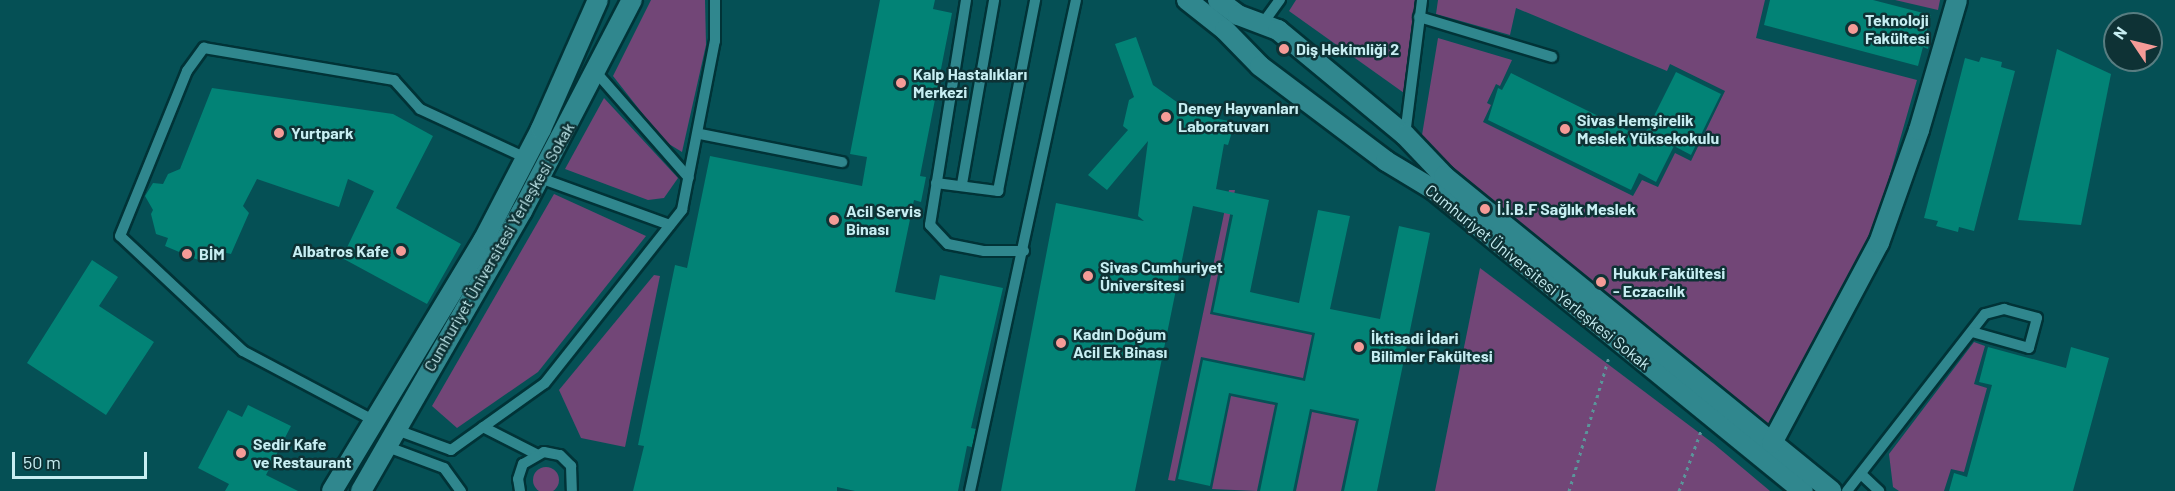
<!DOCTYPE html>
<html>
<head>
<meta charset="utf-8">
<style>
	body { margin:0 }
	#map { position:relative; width:2175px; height:491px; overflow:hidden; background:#055055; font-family:Barlow,sans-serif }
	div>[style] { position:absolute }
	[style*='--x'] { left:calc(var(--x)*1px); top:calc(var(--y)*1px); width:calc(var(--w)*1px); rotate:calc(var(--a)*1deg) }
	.green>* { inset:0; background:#724677 }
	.round { border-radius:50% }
	.building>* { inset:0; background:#028376 }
	.path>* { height:3px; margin-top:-1.5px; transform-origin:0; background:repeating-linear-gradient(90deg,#5a959a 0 3px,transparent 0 7.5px) }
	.roads { filter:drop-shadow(2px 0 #013337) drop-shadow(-2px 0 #013337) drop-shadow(0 2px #013337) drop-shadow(0 -2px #013337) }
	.service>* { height:10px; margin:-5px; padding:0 5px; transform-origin:5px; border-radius:5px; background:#30878e }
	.minor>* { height:20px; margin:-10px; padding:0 10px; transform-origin:10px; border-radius:10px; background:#30878e }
	.dots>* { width:16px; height:16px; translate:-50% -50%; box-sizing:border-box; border:3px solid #0e3235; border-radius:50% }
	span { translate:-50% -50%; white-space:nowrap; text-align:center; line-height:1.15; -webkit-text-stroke:5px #0e3235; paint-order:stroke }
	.poi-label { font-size:16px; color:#c7eef2; font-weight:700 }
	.left { translate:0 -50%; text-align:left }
	.right { translate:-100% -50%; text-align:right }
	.street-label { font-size:16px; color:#c7eef2 }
	.north { position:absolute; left:2103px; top:12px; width:60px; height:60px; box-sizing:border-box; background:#0e3235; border:2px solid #587d81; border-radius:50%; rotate:305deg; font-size:16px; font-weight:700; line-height:24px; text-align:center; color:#c7eef2 }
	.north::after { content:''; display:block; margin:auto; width:21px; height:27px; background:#f59b97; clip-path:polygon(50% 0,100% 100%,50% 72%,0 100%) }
	.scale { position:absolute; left:12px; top:452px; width:135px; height:27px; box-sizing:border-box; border:3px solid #c7eef2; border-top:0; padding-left:8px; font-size:18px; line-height:21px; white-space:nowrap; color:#c7eef2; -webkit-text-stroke:4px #0e3235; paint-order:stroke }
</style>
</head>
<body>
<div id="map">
	<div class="green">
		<i style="clip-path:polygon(651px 0,705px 0,706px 45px,682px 152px,664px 141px,613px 76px)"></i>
		<i style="clip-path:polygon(1296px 0,1415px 0,1404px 93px,1289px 11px)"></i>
		<i style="clip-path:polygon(1438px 0,1765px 0,1756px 38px,1917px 80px,1871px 241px,1772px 429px,1421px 141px,1438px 38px,1512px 60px,1500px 86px,1496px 84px,1487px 103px,1491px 105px,1483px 122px,1633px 196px,1642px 180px,1658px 187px,1675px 153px,1691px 161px,1725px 91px,1670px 64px,1667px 71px,1516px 8px,1510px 35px,1436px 14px)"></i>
		<i style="clip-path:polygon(1895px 0,1940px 0,1938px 10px)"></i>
		<i style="clip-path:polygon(604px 98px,678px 178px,664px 198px,648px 200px,565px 169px)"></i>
		<i style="clip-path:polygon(1229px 190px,1235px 190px,1210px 314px,1312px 335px,1303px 378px,1201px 357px,1175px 481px,1168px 480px)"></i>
		<i style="clip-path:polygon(554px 194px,646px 236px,538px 372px,457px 428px,432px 406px)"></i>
		<i style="clip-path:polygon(1480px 268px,1714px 444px,1770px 491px,1435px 491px)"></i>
		<i style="clip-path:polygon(654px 275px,660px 276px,625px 447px,581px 438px,559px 390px)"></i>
		<i style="clip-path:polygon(1974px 342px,1985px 346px,1974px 384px,1987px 388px,1964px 472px,1951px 469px,1944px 491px,1899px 491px,1893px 487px,1889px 454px)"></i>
		<i style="clip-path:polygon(1231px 396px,1275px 405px,1257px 491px,1212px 489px)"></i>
		<i style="clip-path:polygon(1312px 412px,1356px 421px,1341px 491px,1296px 491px)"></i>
		<i class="round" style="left:533px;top:467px;width:26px;height:26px"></i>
	</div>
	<div class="building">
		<i style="clip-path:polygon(880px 0,935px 0,933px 9px,952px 13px,920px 176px,926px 177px,921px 202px,914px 200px,895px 292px,935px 300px,940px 275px,1003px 288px,971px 428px,976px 429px,972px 447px,967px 446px,958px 491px,855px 491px,837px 487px,837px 491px,633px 491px,644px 446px,638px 445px,675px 265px,687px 268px,710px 156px,862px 186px,867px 157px,850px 154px)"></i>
		<i style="clip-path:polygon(1770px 0,1873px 0,1931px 15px,1926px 34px,1931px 35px,1928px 49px,1923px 47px,1918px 66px,1764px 25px)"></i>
		<i style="clip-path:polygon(1136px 37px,1153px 85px,1181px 105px,1180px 112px,1235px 122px,1228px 145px,1224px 144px,1216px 189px,1269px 200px,1250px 292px,1299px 303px,1318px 210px,1350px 216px,1330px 309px,1380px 319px,1399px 226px,1430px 233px,1377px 491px,1344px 491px,1359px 419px,1310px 409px,1293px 491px,1260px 491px,1278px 403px,1229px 393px,1210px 486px,1178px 479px,1203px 360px,1305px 381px,1315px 333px,1213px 312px,1233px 215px,1193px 206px,1135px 491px,1001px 491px,1056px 203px,1144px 221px,1138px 216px,1148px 141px,1107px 190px,1088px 175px,1128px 130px,1123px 126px,1129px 100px,1134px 97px,1115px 44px)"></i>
		<i style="clip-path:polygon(2057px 49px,2111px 74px,2081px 225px,2018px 220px)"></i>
		<i style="clip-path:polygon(1981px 57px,2002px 62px,2001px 67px,2015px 71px,1974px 231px,1959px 227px,1958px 232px,1936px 226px,1938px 221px,1924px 218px,1965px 58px,1979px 62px)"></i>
		<i style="clip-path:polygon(1676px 72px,1721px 94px,1691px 155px,1674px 146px,1656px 182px,1639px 173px,1631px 190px,1488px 120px,1498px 88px,1502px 90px,1511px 73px,1643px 138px)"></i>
		<i style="clip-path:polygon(212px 88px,393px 114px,433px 136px,396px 208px,461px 244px,427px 304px,342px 258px,374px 191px,348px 179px,339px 207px,257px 179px,243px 206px,249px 213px,231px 254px,222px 252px,203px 262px,165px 246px,168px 238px,156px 234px,151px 214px,153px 210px,145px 196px,153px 183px,163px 184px,168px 174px,180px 169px)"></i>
		<i style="clip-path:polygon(92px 260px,118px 277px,99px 306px,154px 342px,106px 415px,27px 363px)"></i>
		<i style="clip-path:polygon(1988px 347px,2066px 368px,2071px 347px,2109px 358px,2073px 491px,1949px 491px,1954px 473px,1967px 477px,1992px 385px,1979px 382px)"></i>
		<i style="clip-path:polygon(248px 405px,291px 426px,266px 475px,298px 491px,225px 491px,229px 484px,198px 468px,228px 410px,242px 417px)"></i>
	</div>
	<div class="path">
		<i style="--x:1569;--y:491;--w:140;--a:-73.4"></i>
		<i style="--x:1679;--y:491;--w:64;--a:-69.9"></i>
	</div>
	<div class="roads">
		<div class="service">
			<i style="--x:966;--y:0;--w:228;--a:99.1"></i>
			<i style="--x:930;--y:225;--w:26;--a:47"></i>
			<i style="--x:948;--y:244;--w:37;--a:11"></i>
			<i style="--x:984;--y:251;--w:40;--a:0"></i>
			<i style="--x:1419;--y:17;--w:139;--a:16.7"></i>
			<i style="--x:1263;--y:23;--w:29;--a:-54"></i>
			<i style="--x:595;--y:71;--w:142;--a:48.7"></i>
			<i style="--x:700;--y:134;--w:145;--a:11.2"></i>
			<i style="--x:1405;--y:135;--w:136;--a:-82.8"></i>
			<i style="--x:540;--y:178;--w:138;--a:19.9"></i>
			<i style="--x:936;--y:183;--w:63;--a:7.4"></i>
			<i style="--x:998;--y:191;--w:195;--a:-79"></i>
			<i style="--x:962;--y:184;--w:187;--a:-80.1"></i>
			<i style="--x:375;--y:421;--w:149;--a:-152.1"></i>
			<i style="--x:243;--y:351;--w:168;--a:-136.9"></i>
			<i style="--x:120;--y:236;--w:178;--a:-67.9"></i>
			<i style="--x:187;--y:71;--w:29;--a:-54"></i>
			<i style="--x:204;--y:48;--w:193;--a:9.6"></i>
			<i style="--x:394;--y:80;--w:39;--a:48"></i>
			<i style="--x:420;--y:109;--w:119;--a:24.8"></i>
			<i style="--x:483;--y:427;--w:59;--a:27"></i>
			<i style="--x:394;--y:429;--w:61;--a:20.2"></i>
			<i style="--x:451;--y:450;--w:115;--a:-35.5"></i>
			<i style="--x:545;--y:383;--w:221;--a:-51.6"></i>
			<i style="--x:682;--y:210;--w:172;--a:-79"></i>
			<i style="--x:715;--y:41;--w:41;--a:-90"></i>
			<i style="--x:385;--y:446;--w:63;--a:20.4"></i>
			<i style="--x:444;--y:468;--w:29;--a:54"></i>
			<i style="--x:1861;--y:474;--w:25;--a:43"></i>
			<i style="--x:520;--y:491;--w:12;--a:-99"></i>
			<i style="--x:518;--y:479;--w:16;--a:-72"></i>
			<i style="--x:523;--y:464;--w:24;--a:-30"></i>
			<i style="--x:544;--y:452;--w:16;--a:11"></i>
			<i style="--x:560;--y:455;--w:16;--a:45"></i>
			<i style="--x:571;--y:466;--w:25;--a:88"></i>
			<i style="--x:970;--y:491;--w:502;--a:-77.82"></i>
			<i style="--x:1847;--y:491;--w:224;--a:-52.1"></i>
			<i style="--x:1985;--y:314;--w:20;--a:-15"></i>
			<i style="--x:2004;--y:309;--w:34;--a:15"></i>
			<i style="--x:2037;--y:318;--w:31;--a:105"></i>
			<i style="--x:2029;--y:348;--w:59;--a:-164.3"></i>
		</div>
		<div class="minor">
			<i style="--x:1187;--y:0;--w:48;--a:38.3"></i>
			<i style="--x:1225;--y:30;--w:50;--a:45.8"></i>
			<i style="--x:1260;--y:66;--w:158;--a:37"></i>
			<i style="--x:1386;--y:161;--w:56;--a:31.1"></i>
			<i style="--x:1434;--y:190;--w:476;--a:39.2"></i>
			<i style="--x:1218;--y:0;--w:25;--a:37"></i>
			<i style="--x:1238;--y:15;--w:43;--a:20.6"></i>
			<i style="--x:1278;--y:30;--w:165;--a:39.6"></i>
			<i style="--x:1405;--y:135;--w:57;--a:46.4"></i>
			<i style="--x:1444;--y:176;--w:499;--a:39.1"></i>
			<i style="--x:1772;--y:443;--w:227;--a:-61.9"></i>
			<i style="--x:1879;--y:243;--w:120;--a:-70.5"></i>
			<i style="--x:1919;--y:130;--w:135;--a:-73.7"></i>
			<i style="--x:332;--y:491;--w:294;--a:-58.9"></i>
			<i style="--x:484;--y:239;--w:124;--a:-62.6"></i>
			<i style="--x:541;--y:129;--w:141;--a:-66.2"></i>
			<i style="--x:361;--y:491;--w:323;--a:-60.1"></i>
			<i style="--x:522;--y:211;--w:238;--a:-62.5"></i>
		</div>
	</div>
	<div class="dots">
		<i style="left:1853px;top:29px;background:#f59b97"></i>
		<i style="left:1284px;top:49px;background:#f59b97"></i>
		<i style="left:901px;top:83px;background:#f59b97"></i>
		<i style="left:1166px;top:117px;background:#f59b97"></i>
		<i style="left:1565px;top:129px;background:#f59b97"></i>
		<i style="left:279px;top:133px;background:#f59b97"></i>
		<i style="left:1485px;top:209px;background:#f59b97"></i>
		<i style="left:834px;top:220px;background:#f59b97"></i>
		<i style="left:401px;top:251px;background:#f59b97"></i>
		<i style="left:187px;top:254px;background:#f59b97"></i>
		<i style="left:1088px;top:276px;background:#f59b97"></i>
		<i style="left:1601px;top:282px;background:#f59b97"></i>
		<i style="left:1061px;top:343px;background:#f59b97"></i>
		<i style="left:1359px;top:347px;background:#f59b97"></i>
		<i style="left:241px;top:453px;background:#f59b97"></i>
	</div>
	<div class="poi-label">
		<span class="left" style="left:1865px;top:29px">Teknoloji<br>Fakültesi</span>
		<span class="left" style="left:1296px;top:49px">Diş Hekimliği 2</span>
		<span class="left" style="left:913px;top:83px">Kalp Hastalıkları<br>Merkezi</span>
		<span class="left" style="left:1178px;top:117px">Deney Hayvanları<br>Laboratuvarı</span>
		<span class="left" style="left:1577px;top:129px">Sivas Hemşirelik<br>Meslek Yüksekokulu</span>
		<span class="left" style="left:291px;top:133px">Yurtpark</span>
		<span class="left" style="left:1497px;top:209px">İ.İ.B.F Sağlık Meslek</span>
		<span class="left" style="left:846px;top:220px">Acil Servis<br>Binası</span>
		<span class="right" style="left:389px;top:251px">Albatros Kafe</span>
		<span class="left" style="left:199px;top:254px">BİM</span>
		<span class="left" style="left:1100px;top:276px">Sivas Cumhuriyet<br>Üniversitesi</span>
		<span class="left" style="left:1613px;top:282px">Hukuk Fakültesi<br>- Eczacılık</span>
		<span class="left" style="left:1073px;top:343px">Kadın Doğum<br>Acil Ek Binası</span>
		<span class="left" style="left:1371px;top:347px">İktisadi İdari<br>Bilimler Fakültesi</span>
		<span class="left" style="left:253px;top:453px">Sedir Kafe<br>ve Restaurant</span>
	</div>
	<div class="street-label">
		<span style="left:499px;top:247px;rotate:-60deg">Cumhuriyet Üniversitesi Yerleşkesi Sokak</span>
		<span style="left:1538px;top:277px;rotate:39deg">Cumhuriyet Üniversitesi Yerleşkesi Sokak</span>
	</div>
	<div class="north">N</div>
	<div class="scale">50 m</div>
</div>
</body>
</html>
